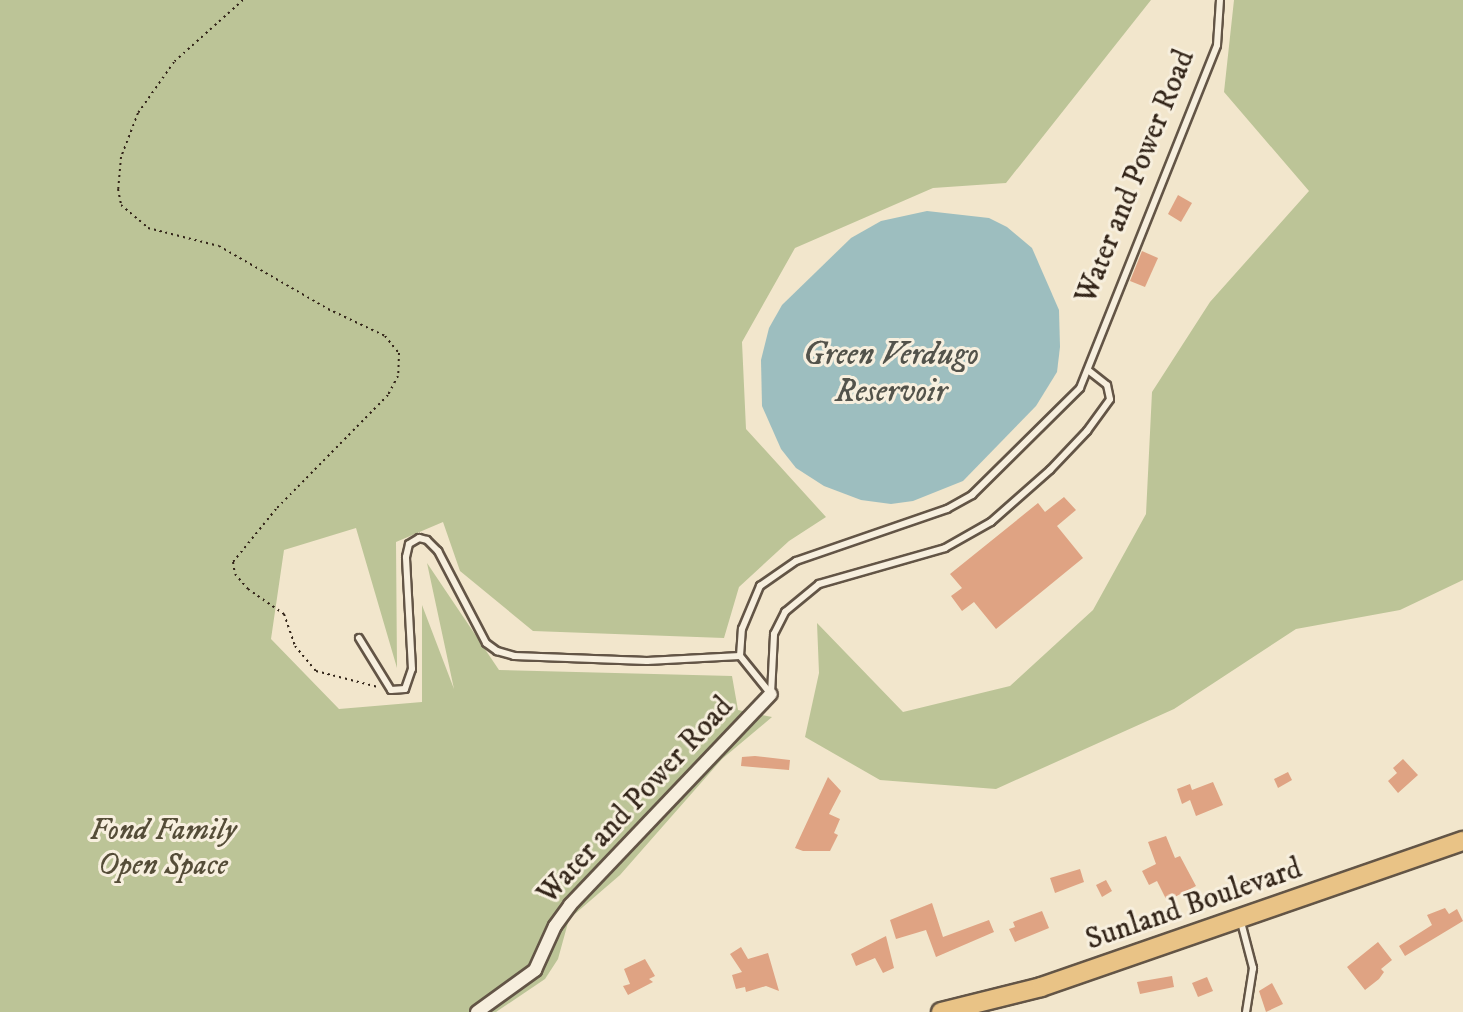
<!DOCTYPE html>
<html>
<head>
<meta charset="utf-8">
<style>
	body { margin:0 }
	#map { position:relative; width:1463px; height:1012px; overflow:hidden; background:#f2e6cc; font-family:"IM FELL DW Pica",serif }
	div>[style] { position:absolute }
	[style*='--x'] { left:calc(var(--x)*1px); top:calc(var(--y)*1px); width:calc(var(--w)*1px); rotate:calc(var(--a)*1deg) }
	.green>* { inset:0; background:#bcc497 }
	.water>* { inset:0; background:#9dbebf }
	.building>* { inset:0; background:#dfa383 }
	.path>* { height:2px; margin-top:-1px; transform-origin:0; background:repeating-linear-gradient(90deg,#332519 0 2px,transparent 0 6px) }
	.roads { filter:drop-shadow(2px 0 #635546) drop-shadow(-2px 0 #635546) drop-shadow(0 2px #635546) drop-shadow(0 -2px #635546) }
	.service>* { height:6px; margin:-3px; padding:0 3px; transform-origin:3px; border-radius:3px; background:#f7efde }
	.minor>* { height:12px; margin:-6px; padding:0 6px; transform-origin:6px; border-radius:6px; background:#f7efde }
	.primary>* { height:18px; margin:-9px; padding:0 9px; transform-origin:9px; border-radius:9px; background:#e9c386 }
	span { translate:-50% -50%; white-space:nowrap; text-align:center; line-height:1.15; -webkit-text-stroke:6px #f7efde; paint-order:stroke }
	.street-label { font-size:30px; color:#332519 }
	.park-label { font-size:30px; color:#554d38; font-style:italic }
	.water-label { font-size:32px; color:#53534b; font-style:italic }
</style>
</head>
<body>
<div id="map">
	<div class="green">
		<i style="clip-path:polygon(0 0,1151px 0,1006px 183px,933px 188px,795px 248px,742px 342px,746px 429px,826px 517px,789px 541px,739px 587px,724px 638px,533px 631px,460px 571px,443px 522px,396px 542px,397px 668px,356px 528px,284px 550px,271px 639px,339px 709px,422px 702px,422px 605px,454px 689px,427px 563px,499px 670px,732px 676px,738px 710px,772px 717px,722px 759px,620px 875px,569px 919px,558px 959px,545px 979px,496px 1012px,0 1012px)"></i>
		<i style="clip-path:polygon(1234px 0,1463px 0,1463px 580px,1400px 610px,1296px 629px,1174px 709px,996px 789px,880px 780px,805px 737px,819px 673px,817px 623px,903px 712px,1010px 686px,1093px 610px,1146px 514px,1152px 392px,1210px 302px,1309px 191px,1224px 92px)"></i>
	</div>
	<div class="water">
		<i style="clip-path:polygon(927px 211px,989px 218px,1007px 227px,1032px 248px,1059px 310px,1060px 347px,1057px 372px,1036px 406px,963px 481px,913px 501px,891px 504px,861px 500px,824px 486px,796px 468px,781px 449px,762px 406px,761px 360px,769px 328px,782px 305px,851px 238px,881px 221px)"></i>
	</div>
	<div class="building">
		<i style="clip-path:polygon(1178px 195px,1192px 203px,1181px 222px,1168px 214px)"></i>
		<i style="clip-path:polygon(1142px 251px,1158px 258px,1145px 287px,1130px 281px)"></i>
		<i style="clip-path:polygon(1064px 497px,1076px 510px,1057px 526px,1083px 558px,996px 629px,974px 602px,962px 611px,951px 596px,962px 588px,950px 574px,1038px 503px,1045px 512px)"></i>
		<i style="clip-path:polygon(755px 756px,790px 760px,789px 770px,741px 766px,742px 757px)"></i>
		<i style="clip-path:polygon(1403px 759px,1418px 775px,1398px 793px,1388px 781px,1397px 773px,1393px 768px)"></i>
		<i style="clip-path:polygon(1288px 772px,1292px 780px,1278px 788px,1274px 779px)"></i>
		<i style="clip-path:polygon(828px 777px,841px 791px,829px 814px,840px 819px,834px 833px,838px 835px,830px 851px,803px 851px,795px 848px)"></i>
		<i style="clip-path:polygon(1213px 782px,1223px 805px,1196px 816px,1190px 800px,1182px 804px,1177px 789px,1190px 784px,1192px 790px)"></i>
		<i style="clip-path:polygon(1166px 836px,1175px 858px,1180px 856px,1196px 886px,1167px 901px,1157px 881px,1149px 885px,1142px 871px,1156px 864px,1148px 842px)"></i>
		<i style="clip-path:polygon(1080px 869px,1084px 882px,1055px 893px,1050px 878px)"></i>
		<i style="clip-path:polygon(1106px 880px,1112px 891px,1102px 897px,1096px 885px)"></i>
		<i style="clip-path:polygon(932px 903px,943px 937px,989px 920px,994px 932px,936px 957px,926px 930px,896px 939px,890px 920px)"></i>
		<i style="clip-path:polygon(1445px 908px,1449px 914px,1457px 909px,1463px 921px,1405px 956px,1399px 946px,1432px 925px,1427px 915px)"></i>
		<i style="clip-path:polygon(1042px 911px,1049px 928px,1015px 942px,1009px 929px,1015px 927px,1013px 922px)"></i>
		<i style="clip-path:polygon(886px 936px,894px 968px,883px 973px,875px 958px,856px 966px,851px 954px)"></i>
		<i style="clip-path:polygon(1378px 942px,1392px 960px,1381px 969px,1384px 972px,1379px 979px,1365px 990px,1347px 967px)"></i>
		<i style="clip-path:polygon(741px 947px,748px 959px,768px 953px,779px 991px,766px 986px,746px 992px,745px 987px,736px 989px,732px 975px,742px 972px,730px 954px)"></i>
		<i style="clip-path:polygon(645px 959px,655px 976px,649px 979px,653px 982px,628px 995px,623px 986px,630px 984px,624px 969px)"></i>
		<i style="clip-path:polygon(1172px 976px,1174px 987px,1140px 994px,1137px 982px)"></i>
		<i style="clip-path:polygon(1207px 977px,1213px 991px,1198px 997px,1192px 983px)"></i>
		<i style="clip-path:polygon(1272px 983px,1283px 1004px,1266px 1012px,1259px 991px)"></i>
	</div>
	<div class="path">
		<i style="--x:243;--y:0;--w:93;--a:138.1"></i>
		<i style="--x:174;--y:62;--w:62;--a:125.2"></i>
		<i style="--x:138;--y:113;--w:47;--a:111.1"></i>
		<i style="--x:121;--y:157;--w:32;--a:95"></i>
		<i style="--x:118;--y:189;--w:16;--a:79"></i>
		<i style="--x:121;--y:205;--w:35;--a:40"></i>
		<i style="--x:148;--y:228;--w:73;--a:14.2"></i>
		<i style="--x:219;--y:246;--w:126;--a:30"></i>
		<i style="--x:328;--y:309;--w:63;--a:25.3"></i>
		<i style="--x:385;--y:336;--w:22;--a:51"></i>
		<i style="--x:399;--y:353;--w:23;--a:92"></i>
		<i style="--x:398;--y:376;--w:21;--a:118"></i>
		<i style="--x:388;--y:395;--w:160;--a:134.5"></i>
		<i style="--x:276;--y:509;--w:68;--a:129.1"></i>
		<i style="--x:233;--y:562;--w:12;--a:81"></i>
		<i style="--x:235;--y:574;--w:20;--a:49"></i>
		<i style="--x:248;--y:589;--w:44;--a:34.8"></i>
		<i style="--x:284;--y:614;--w:34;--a:71"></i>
		<i style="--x:295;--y:646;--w:33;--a:50"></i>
		<i style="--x:316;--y:671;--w:64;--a:14.5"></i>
	</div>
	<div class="roads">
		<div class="service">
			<i style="--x:359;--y:638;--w:61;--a:58.4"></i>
			<i style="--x:391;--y:690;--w:14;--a:-4"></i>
			<i style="--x:405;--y:689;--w:21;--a:-71"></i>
			<i style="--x:412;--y:669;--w:112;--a:-93.1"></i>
			<i style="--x:406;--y:557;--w:13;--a:-77"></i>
			<i style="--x:409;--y:544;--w:12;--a:-31"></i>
			<i style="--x:419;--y:538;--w:8;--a:14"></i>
			<i style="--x:427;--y:540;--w:16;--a:45"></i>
			<i style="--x:438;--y:551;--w:104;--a:62.4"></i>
			<i style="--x:486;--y:643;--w:14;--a:36"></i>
			<i style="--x:497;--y:651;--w:18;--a:16"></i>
			<i style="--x:514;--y:656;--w:133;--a:2.2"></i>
			<i style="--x:647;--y:661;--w:93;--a:-3.1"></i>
			<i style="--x:770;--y:693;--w:48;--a:-129"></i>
			<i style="--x:740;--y:656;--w:27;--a:-86"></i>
			<i style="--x:742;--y:629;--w:47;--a:-67.3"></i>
			<i style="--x:760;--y:586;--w:44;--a:-34.8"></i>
			<i style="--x:796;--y:561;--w:160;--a:-19"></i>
			<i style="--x:947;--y:509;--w:29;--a:-29"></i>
			<i style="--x:972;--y:495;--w:152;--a:-44.7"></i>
			<i style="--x:1080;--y:388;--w:369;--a:-68.2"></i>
			<i style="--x:1217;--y:45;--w:45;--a:-86.2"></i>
			<i style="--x:771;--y:694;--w:60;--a:-87.1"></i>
			<i style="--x:774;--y:634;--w:25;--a:-63"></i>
			<i style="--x:785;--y:612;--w:44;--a:-39.5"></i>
			<i style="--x:819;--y:584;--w:131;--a:-15.9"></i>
			<i style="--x:945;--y:548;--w:53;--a:-29.5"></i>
			<i style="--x:991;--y:522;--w:79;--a:-41.4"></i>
			<i style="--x:1050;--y:470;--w:54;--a:-46.5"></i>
			<i style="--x:1087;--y:431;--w:39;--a:-54"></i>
			<i style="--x:1110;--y:399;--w:14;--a:-102"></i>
			<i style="--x:1107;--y:385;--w:24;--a:-142"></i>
			<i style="--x:1241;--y:922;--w:48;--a:75.4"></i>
			<i style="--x:1253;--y:968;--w:45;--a:99"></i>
		</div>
		<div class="minor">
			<i style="--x:477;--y:1012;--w:72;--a:-35.9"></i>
			<i style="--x:535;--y:970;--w:48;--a:-65.6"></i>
			<i style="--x:555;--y:926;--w:26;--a:-54"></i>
			<i style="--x:570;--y:905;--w:291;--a:-46.4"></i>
		</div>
		<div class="primary">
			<i style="--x:941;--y:1012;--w:103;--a:-14"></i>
			<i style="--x:1041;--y:987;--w:447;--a:-19.1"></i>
		</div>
	</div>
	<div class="street-label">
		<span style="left:1136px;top:177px;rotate:-68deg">Water and Power Road</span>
		<span style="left:636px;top:801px;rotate:-47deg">Water and Power Road</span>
		<span style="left:1194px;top:905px;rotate:-19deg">Sunland Boulevard</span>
	</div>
	<div class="park-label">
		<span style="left:163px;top:848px">Fond Family<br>Open Space</span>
	</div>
	<div class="water-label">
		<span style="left:891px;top:374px">Green Verdugo<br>Reservoir</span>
	</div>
</div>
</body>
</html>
